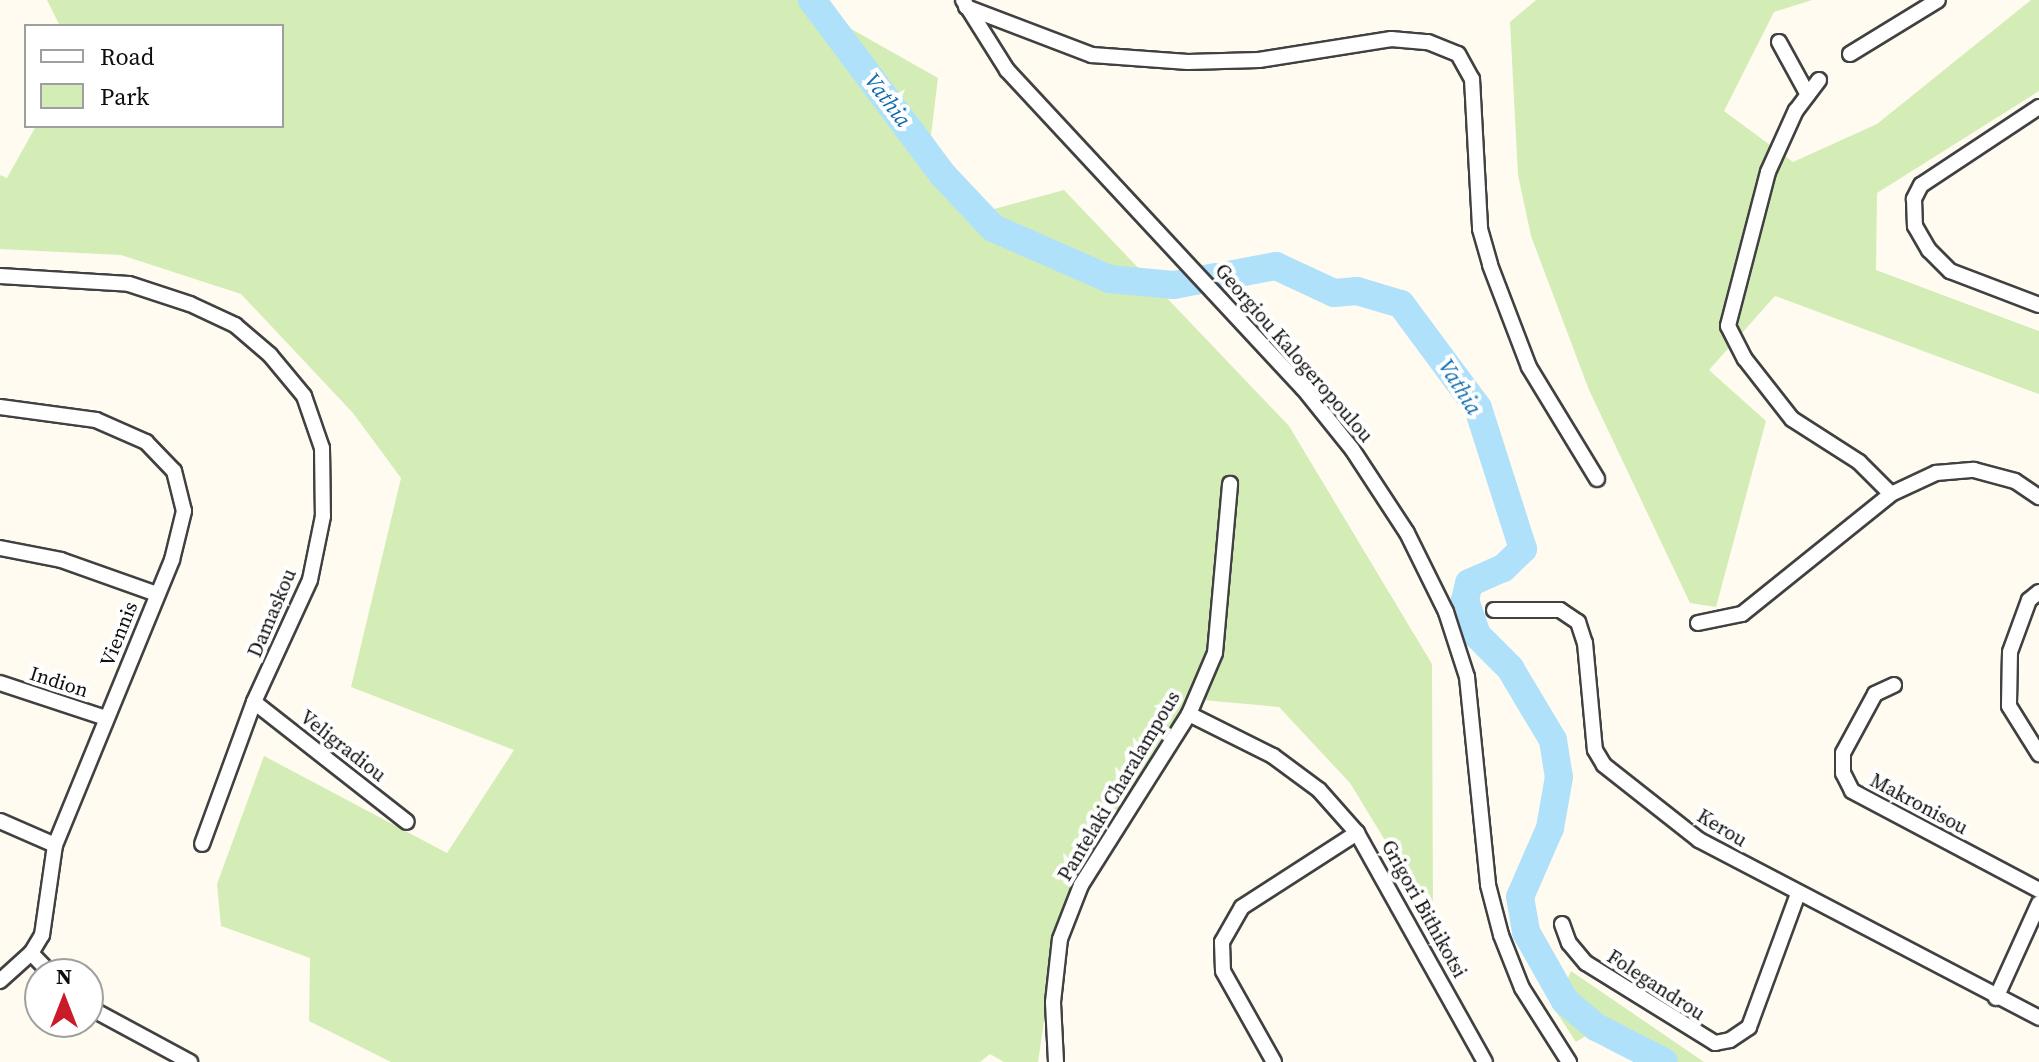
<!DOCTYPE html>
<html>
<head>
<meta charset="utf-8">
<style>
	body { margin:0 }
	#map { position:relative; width:2039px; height:1062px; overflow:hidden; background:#fffbf0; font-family:"Source Serif 4",serif }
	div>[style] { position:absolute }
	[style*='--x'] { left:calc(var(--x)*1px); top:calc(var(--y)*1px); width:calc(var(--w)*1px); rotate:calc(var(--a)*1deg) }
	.green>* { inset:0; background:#d4edb6 }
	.stream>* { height:5px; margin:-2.5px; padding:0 2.5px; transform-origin:2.5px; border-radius:2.5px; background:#b0e1fb }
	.river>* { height:28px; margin:-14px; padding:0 14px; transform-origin:14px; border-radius:14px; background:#b0e1fb }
	.roads { filter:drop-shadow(2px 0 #414141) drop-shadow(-2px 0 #414141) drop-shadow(0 2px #414141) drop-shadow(0 -2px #414141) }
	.minor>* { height:14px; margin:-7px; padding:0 7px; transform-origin:7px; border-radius:7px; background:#fff }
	span { translate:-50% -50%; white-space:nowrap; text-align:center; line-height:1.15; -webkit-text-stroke:8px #fff; paint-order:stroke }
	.street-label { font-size:20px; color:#0e0e0e }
	.water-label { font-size:22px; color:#0d6bab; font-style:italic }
	.legend { position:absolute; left:24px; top:24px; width:260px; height:104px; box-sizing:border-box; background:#fff; border:2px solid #9f9f9f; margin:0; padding:10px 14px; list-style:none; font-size:24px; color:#0e0e0e }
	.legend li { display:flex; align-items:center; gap:16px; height:40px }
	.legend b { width:40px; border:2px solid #9f9f9f }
	.north { position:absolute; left:24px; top:958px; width:80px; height:80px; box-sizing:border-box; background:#fff; border:2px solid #9f9f9f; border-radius:50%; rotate:0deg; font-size:22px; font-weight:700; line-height:32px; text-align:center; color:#0e0e0e }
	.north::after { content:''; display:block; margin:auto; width:28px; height:36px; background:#ca1b29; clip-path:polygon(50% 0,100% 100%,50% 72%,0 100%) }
</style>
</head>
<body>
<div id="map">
	<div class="green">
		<i style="clip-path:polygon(47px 0,800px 0,938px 78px,931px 135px,983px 212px,1064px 190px,1289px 426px,1432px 664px,1433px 919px,1350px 783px,1279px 707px,1191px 699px,1059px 919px,1038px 1062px,1004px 1062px,990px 1054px,980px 1062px,391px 1062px,309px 1021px,310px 958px,221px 926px,217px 884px,264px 756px,447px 853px,514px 750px,351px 687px,401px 478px,353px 413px,241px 294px,121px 255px,0 249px,0 175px,7px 178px,36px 126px,282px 126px,282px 26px,60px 26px)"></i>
		<i style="clip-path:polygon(1536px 0,1812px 0,1774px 12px,1724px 111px,1793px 162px,1877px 124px,2031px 0,2039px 0,2039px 91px,1877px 193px,1876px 270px,2039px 331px,2039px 394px,1775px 296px,1709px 370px,1766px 421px,1716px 607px,1690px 603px,1589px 390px,1531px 236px,1518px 175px,1510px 22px)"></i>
		<i style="clip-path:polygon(1571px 971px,1704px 1062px,1652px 1062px,1606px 1023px,1576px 1042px,1555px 1010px)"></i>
	</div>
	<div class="stream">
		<i style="--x:1215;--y:277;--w:13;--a:-9"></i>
	</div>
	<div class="river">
		<i style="--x:812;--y:0;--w:219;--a:53.2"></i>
		<i style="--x:943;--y:175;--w:73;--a:46.7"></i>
		<i style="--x:993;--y:228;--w:127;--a:23.7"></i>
		<i style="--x:1109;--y:279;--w:65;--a:5.3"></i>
		<i style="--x:1174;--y:285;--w:42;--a:-11"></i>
		<i style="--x:1228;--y:275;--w:49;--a:-10.6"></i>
		<i style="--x:1276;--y:266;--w:64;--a:25"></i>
		<i style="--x:1334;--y:293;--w:23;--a:-5"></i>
		<i style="--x:1357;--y:291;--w:46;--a:16.5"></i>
		<i style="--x:1401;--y:304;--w:129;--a:53.5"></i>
		<i style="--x:1478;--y:408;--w:148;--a:72.3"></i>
		<i style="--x:1523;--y:549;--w:28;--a:136"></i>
		<i style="--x:1503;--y:568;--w:37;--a:156"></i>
		<i style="--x:1469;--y:583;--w:17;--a:103"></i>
		<i style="--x:1465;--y:600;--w:37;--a:71"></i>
		<i style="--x:1477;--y:635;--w:47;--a:45"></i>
		<i style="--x:1510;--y:668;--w:84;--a:59.2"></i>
		<i style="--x:1553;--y:740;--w:37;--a:81"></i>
		<i style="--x:1559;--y:777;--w:52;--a:100"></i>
		<i style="--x:1550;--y:828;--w:75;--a:113.5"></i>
		<i style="--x:1520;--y:897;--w:36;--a:80"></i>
		<i style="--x:1526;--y:932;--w:79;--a:60.5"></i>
		<i style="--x:1565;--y:1001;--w:40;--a:40"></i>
		<i style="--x:1596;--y:1027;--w:76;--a:27.2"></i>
	</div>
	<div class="roads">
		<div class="minor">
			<i style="--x:963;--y:0;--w:83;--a:57.8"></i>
			<i style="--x:1007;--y:70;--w:434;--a:47.1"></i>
			<i style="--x:1303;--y:388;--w:78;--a:51.2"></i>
			<i style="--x:1352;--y:449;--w:100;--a:56.8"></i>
			<i style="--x:1407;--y:533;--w:88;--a:63.7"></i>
			<i style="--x:1446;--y:612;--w:68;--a:72.1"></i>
			<i style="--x:1467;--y:677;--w:209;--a:84.2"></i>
			<i style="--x:1488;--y:885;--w:52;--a:75.4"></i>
			<i style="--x:1501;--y:935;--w:57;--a:68.4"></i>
			<i style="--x:1522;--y:988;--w:88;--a:57.6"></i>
			<i style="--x:966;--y:7;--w:135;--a:20.9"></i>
			<i style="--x:1092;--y:55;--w:96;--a:4.2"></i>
			<i style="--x:1188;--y:62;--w:71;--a:-1.6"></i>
			<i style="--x:1259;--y:60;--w:134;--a:-9"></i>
			<i style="--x:1391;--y:39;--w:37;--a:5"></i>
			<i style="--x:1428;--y:42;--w:32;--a:22"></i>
			<i style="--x:1458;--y:54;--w:29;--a:61"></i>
			<i style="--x:1472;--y:79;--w:150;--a:86.9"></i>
			<i style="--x:1480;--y:229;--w:37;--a:74"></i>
			<i style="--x:1490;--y:265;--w:109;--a:69.1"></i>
			<i style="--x:1529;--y:367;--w:131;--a:58.7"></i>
			<i style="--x:1779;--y:42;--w:60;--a:61.3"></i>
			<i style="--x:1850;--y:54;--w:103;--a:-31.5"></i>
			<i style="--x:1819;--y:80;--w:38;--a:127"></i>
			<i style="--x:1796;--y:110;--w:68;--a:114.3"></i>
			<i style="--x:1768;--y:172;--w:159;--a:104.6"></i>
			<i style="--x:1728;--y:326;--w:37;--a:63"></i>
			<i style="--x:1745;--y:359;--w:76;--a:51.9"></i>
			<i style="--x:1792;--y:419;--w:80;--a:32.7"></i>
			<i style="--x:1859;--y:462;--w:45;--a:45"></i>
			<i style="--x:2039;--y:107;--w:141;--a:146.5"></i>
			<i style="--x:1921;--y:185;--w:16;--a:117"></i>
			<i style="--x:1914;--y:199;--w:27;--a:88"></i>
			<i style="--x:1915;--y:226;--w:28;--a:60"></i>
			<i style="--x:1929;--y:250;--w:30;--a:45"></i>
			<i style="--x:1950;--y:271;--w:95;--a:20.9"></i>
			<i style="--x:0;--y:276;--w:129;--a:3.5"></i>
			<i style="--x:129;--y:284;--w:64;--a:18.2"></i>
			<i style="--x:190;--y:304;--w:50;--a:25"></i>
			<i style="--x:235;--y:325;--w:46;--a:40.6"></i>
			<i style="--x:270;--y:355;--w:53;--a:50.3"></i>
			<i style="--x:304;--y:396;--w:55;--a:70.9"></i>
			<i style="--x:322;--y:448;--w:68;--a:89.2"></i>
			<i style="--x:323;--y:516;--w:65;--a:101.5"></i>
			<i style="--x:310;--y:580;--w:134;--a:114.7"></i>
			<i style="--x:254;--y:702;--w:151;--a:110.1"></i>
			<i style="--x:0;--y:407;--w:97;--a:7.7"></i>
			<i style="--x:96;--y:420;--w:55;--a:23.7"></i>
			<i style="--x:146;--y:442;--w:40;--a:46"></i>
			<i style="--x:174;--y:471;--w:41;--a:76"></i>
			<i style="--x:184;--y:511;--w:50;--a:103.8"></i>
			<i style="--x:172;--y:560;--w:308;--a:112.3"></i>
			<i style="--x:55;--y:845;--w:91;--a:98.2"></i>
			<i style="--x:42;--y:935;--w:21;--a:121"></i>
			<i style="--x:31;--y:953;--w:42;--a:137.9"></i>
			<i style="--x:0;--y:548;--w:62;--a:11.1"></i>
			<i style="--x:61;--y:560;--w:102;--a:19.5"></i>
			<i style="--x:2039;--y:592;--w:13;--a:141"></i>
			<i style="--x:2029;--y:600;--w:55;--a:110.1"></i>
			<i style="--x:2010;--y:652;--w:54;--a:91.1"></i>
			<i style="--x:2009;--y:706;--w:57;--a:58"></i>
			<i style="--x:1494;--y:610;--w:66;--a:0"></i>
			<i style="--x:1560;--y:610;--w:22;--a:34"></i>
			<i style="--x:1578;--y:622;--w:22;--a:72"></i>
			<i style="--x:1585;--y:643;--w:107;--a:84.7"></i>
			<i style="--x:1595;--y:750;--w:17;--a:59"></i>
			<i style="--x:1604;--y:765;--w:121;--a:38.3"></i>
			<i style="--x:1699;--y:840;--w:384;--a:27.6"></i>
			<i style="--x:1698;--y:623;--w:45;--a:-11.6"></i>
			<i style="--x:1742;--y:614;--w:191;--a:-38.8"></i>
			<i style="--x:1891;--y:494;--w:50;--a:-25"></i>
			<i style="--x:1936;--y:473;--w:38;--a:-5"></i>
			<i style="--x:1974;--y:470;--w:42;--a:15"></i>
			<i style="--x:2015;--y:481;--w:29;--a:34"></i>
			<i style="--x:0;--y:683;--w:112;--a:18.3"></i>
			<i style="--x:1894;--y:685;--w:21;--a:155"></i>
			<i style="--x:1875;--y:694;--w:67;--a:118.5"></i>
			<i style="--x:1843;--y:753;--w:20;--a:90"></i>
			<i style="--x:1843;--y:773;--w:20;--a:63"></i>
			<i style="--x:1852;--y:791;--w:212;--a:27.9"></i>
			<i style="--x:254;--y:702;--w:194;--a:38.1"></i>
			<i style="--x:1189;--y:714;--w:94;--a:26.6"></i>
			<i style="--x:1273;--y:756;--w:57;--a:36.5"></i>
			<i style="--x:1319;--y:790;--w:57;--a:48.5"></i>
			<i style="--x:1357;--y:833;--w:262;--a:60.8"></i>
			<i style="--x:0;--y:821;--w:60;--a:23.6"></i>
			<i style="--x:1562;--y:924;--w:20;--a:70"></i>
			<i style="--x:1569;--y:943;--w:26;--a:50"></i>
			<i style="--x:1586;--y:963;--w:152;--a:31.8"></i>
			<i style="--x:1715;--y:1043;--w:15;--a:-11"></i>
			<i style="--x:1730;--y:1040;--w:23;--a:-34"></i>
			<i style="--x:1749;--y:1027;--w:142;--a:-69.8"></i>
			<i style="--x:31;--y:953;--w:29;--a:46"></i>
			<i style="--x:1996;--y:998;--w:104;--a:-65.6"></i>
			<i style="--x:88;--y:1007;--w:116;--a:28.3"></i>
			<i style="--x:1056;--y:1062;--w:60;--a:-92.9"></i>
			<i style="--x:1053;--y:1002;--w:63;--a:-83.7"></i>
			<i style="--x:1060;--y:939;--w:58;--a:-68.7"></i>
			<i style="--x:1081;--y:885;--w:202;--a:-57.7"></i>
			<i style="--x:1189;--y:714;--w:66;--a:-66.9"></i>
			<i style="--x:1215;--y:653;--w:170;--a:-84.9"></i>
			<i style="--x:1274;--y:1062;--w:104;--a:-119.3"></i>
			<i style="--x:1223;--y:971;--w:29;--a:-92"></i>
			<i style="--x:1222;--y:942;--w:40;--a:-60.3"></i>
			<i style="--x:1242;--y:907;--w:137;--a:-32.8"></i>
		</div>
	</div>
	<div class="street-label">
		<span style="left:1294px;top:353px;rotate:49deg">Georgiou Kalogeropoulou</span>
		<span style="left:272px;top:613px;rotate:-67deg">Damaskou</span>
		<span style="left:119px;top:634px;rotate:-68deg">Viennis</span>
		<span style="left:59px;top:682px;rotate:18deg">Indion</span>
		<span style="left:343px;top:746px;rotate:38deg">Veligradiou</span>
		<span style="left:1119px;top:786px;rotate:-59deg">Pantelaki Charalampous</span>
		<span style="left:1919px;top:804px;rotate:28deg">Makronisou</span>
		<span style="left:1722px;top:828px;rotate:31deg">Kerou</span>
		<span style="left:1424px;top:909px;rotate:61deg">Grigori Bithikotsi</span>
		<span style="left:1656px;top:985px;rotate:33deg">Folegandrou</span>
	</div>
	<div class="water-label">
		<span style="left:888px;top:100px;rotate:53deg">Vathia</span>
		<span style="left:1460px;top:387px;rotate:58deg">Vathia</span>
	</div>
	<ul class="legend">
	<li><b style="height:10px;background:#fff"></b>Road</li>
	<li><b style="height:22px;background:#d4edb6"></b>Park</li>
	</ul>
	<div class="north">N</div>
</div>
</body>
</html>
